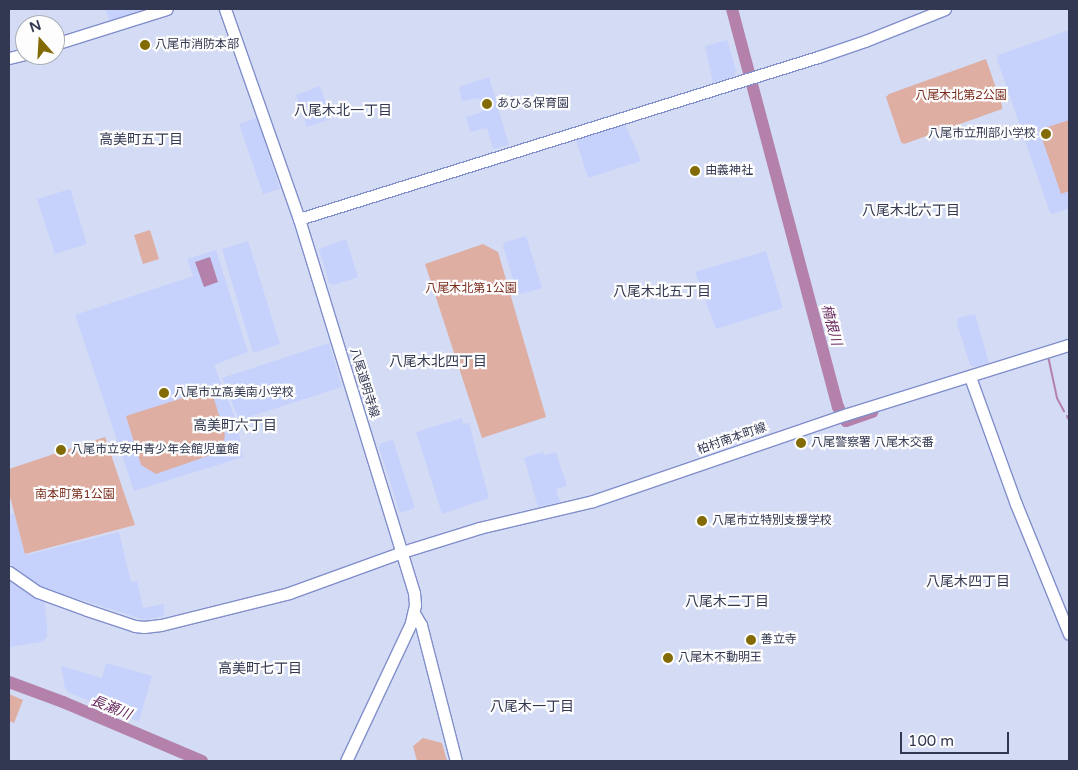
<!DOCTYPE html>
<html>
<head>
<meta charset="utf-8">
<style>
	body { margin:0 }
	#map { position:relative; width:1078px; height:770px; overflow:hidden; background:#d4dbf5; font-family:"Varela Round","Noto Sans JP",sans-serif }
	div>[style] { position:absolute }
	[style*='--x'] { left:calc(var(--x)*1px); top:calc(var(--y)*1px); width:calc(var(--w)*1px); rotate:calc(var(--a)*1deg) }
	.built>* { inset:0; background:#c7d2fc }
	.green>* { inset:0; background:#deaea3 }
	.water>* { inset:0; background:#b381aa }
	.stream>* { height:2px; margin:-1px; padding:0 1px; transform-origin:1px; border-radius:1px; background:#b381aa }
	.river>* { height:12px; margin:-6px; padding:0 6px; transform-origin:6px; border-radius:6px; background:#b381aa }
	.roads { filter:drop-shadow(1px 0 #818fca) drop-shadow(-1px 0 #818fca) drop-shadow(0 1px #818fca) drop-shadow(0 -1px #818fca) }
	.secondary>* { height:11px; margin:-5.5px; padding:0 5.5px; transform-origin:5.5px; border-radius:5.5px; background:#fff }
	.dots>* { width:14px; height:14px; translate:-50% -50%; box-sizing:border-box; border:2px solid #fdfdfd; border-radius:50% }
	span { translate:-50% -50%; white-space:nowrap; text-align:center; line-height:1.15; -webkit-text-stroke:4.5px #fdfdfd; paint-order:stroke }
	.poi-label { font-size:12px; color:#323851 }
	.left { translate:0 -50%; text-align:left }
	.right { translate:-100% -50%; text-align:right }
	.park-label { font-size:12px; color:#7a2c1c }
	.street-label { font-size:12px; color:#323851 }
	.neighbourhood-label { font-size:14px; color:#323851 }
	.water-label { font-size:14px; color:#66285d; font-style:italic }
	.frame { position:absolute; inset:0; border:10px solid #323851; pointer-events:none }
	.north { position:absolute; left:15px; top:15px; width:50px; height:50px; box-sizing:border-box; background:#fdfdfd; border:1px solid #acaeb8; border-radius:50%; rotate:341deg; font-size:14px; font-weight:700; line-height:20px; text-align:center; color:#323851 }
	.north::after { content:''; display:block; margin:auto; width:18px; height:22px; background:#826a04; clip-path:polygon(50% 0,100% 100%,50% 72%,0 100%) }
	.scale { position:absolute; left:900px; top:732px; width:109px; height:22px; box-sizing:border-box; border:2px solid #323851; border-top:0; padding-left:6px; font-size:15px; line-height:18px; white-space:nowrap; color:#323851; -webkit-text-stroke:4px #fdfdfd; paint-order:stroke }
</style>
</head>
<body>
<div id="map">
	<div class="built">
		<i style="clip-path:polygon(105px 9px,145px 9px,145px 10px,110px 21px)"></i>
		<i style="clip-path:polygon(1069px 30px,1069px 208px,1053px 214px,1050px 213px,997px 59px,998px 55px)"></i>
		<i style="clip-path:polygon(727px 40px,736px 70px,734px 76px,713px 83px,705px 46px)"></i>
		<i style="clip-path:polygon(489px 77px,509px 145px,493px 149px,487px 128px,470px 132px,466px 117px,483px 112px,479px 98px,462px 101px,459px 89px,461px 86px)"></i>
		<i style="clip-path:polygon(320px 86px,331px 119px,307px 127px,296px 95px)"></i>
		<i style="clip-path:polygon(257px 118px,280px 189px,263px 194px,239px 124px)"></i>
		<i style="clip-path:polygon(621px 122px,625px 124px,641px 161px,588px 178px,575px 137px)"></i>
		<i style="clip-path:polygon(70px 189px,87px 244px,55px 254px,37px 199px)"></i>
		<i style="clip-path:polygon(526px 236px,542px 288px,522px 294px,517px 292px,503px 246px,505px 242px)"></i>
		<i style="clip-path:polygon(346px 239px,358px 277px,334px 285px,329px 283px,319px 249px)"></i>
		<i style="clip-path:polygon(248px 241px,280px 344px,253px 353px,222px 249px)"></i>
		<i style="clip-path:polygon(216px 250px,248px 352px,214px 365px,237px 422px,243px 457px,134px 491px,75px 315px,193px 276px,187px 259px)"></i>
		<i style="clip-path:polygon(766px 251px,783px 308px,716px 329px,695px 272px)"></i>
		<i style="clip-path:polygon(975px 314px,989px 363px,974px 367px,970px 365px,957px 323px,958px 318px)"></i>
		<i style="clip-path:polygon(329px 343px,342px 387px,239px 420px,222px 378px)"></i>
		<i style="clip-path:polygon(462px 418px,463px 424px,469px 423px,489px 498px,442px 514px,416px 432px)"></i>
		<i style="clip-path:polygon(393px 440px,415px 508px,400px 513px,379px 448px,381px 443px)"></i>
		<i style="clip-path:polygon(543px 452px,544px 455px,556px 452px,567px 486px,556px 489px,560px 502px,538px 507px,524px 458px)"></i>
		<i style="clip-path:polygon(14px 513px,26px 555px,119px 532px,131px 582px,137px 581px,143px 608px,164px 604px,164px 616px,145px 620px,38px 586px,9px 564px,9px 515px)"></i>
		<i style="clip-path:polygon(9px 579px,29px 593px,44px 599px,47px 622px,47px 637px,42px 642px,9px 647px)"></i>
		<i style="clip-path:polygon(106px 663px,152px 676px,139px 722px,68px 692px,65px 688px,61px 666px,102px 678px)"></i>
	</div>
	<div class="green">
		<i style="clip-path:polygon(986px 59px,1002px 106px,1002px 109px,904px 144px,901px 142px,886px 97px,889px 94px)"></i>
		<i style="clip-path:polygon(1069px 120px,1069px 191px,1061px 194px,1039px 130px)"></i>
		<i style="clip-path:polygon(150px 230px,159px 259px,143px 264px,134px 235px)"></i>
		<i style="clip-path:polygon(483px 244px,498px 252px,546px 417px,482px 438px,425px 264px)"></i>
		<i style="clip-path:polygon(211px 389px,225px 435px,222px 451px,156px 474px,141px 465px,126px 416px)"></i>
		<i style="clip-path:polygon(105px 437px,135px 525px,25px 554px,9px 493px,9px 469px)"></i>
		<i style="clip-path:polygon(9px 694px,23px 700px,14px 723px,9px 721px)"></i>
		<i style="clip-path:polygon(423px 738px,442px 743px,447px 761px,417px 761px,413px 746px)"></i>
	</div>
	<div class="water">
		<i style="clip-path:polygon(210px 257px,218px 282px,204px 287px,195px 262px)"></i>
	</div>
	<div class="stream">
		<i style="--x:1048;--y:356;--w:43;--a:77.9"></i>
		<i style="--x:1057;--y:398;--w:15;--a:62"></i>
		<i style="--x:1067;--y:416;--w:4;--a:63"></i>
	</div>
	<div class="river">
		<i style="--x:732;--y:9;--w:412;--a:75.1"></i>
		<i style="--x:838;--y:407;--w:16;--a:60"></i>
		<i style="--x:846;--y:421;--w:28;--a:-19"></i>
		<i style="--x:9;--y:682;--w:58;--a:20.3"></i>
		<i style="--x:63;--y:702;--w:151;--a:23"></i>
	</div>
	<div class="roads">
		<div class="secondary">
			<i style="--x:225;--y:9;--w:223;--a:70.6"></i>
			<i style="--x:299;--y:219;--w:391;--a:72.9"></i>
			<i style="--x:414;--y:593;--w:12;--a:85"></i>
			<i style="--x:415;--y:605;--w:18;--a:103"></i>
			<i style="--x:411;--y:623;--w:153;--a:115.2"></i>
			<i style="--x:55;--y:44;--w:117;--a:-17.4"></i>
			<i style="--x:9;--y:58;--w:16;--a:-14"></i>
			<i style="--x:299;--y:219;--w:544;--a:-17.34"></i>
			<i style="--x:818;--y:57;--w:50;--a:-18.8"></i>
			<i style="--x:865;--y:41;--w:86;--a:-21.8"></i>
			<i style="--x:970;--y:377;--w:135;--a:70.1"></i>
			<i style="--x:1016;--y:504;--w:140;--a:67.8"></i>
			<i style="--x:9;--y:572;--w:35;--a:35"></i>
			<i style="--x:38;--y:592;--w:52;--a:20.2"></i>
			<i style="--x:87;--y:610;--w:51;--a:18.4"></i>
			<i style="--x:135;--y:626;--w:9;--a:6"></i>
			<i style="--x:144;--y:627;--w:17;--a:-7"></i>
			<i style="--x:161;--y:625;--w:132;--a:-14"></i>
			<i style="--x:289;--y:593;--w:120;--a:-19.9"></i>
			<i style="--x:402;--y:552;--w:81;--a:-17.3"></i>
			<i style="--x:479;--y:528;--w:117;--a:-13.3"></i>
			<i style="--x:593;--y:501;--w:268;--a:-18.9"></i>
			<i style="--x:847;--y:414;--w:232;--a:-17.3"></i>
			<i style="--x:414;--y:613;--w:14;--a:60"></i>
			<i style="--x:421;--y:625;--w:140;--a:75.6"></i>
		</div>
	</div>
	<div class="dots">
		<i style="left:145px;top:45px;background:#826a04"></i>
		<i style="left:487px;top:104px;background:#826a04"></i>
		<i style="left:1046px;top:134px;background:#826a04"></i>
		<i style="left:695px;top:171px;background:#826a04"></i>
		<i style="left:164px;top:393px;background:#826a04"></i>
		<i style="left:801px;top:443px;background:#826a04"></i>
		<i style="left:61px;top:450px;background:#826a04"></i>
		<i style="left:702px;top:521px;background:#826a04"></i>
		<i style="left:751px;top:640px;background:#826a04"></i>
		<i style="left:668px;top:658px;background:#826a04"></i>
	</div>
	<div class="poi-label">
		<span class="left" style="left:155px;top:45px">八尾市消防本部</span>
		<span class="left" style="left:497px;top:104px">あひる保育園</span>
		<span class="right" style="left:1036px;top:134px">八尾市立刑部小学校</span>
		<span class="left" style="left:705px;top:171px">由義神社</span>
		<span class="left" style="left:174px;top:393px">八尾市立高美南小学校</span>
		<span class="left" style="left:811px;top:443px">八尾警察署 八尾木交番</span>
		<span class="left" style="left:71px;top:450px">八尾市立安中青少年会館児童館</span>
		<span class="left" style="left:712px;top:521px">八尾市立特別支援学校</span>
		<span class="left" style="left:761px;top:640px">善立寺</span>
		<span class="left" style="left:678px;top:658px">八尾木不動明王</span>
	</div>
	<div class="park-label">
		<span style="left:961px;top:96px">八尾木北第2公園</span>
		<span style="left:471px;top:289px">八尾木北第1公園</span>
		<span style="left:75px;top:495px">南本町第1公園</span>
	</div>
	<div class="street-label">
		<span style="left:364px;top:383px;rotate:73deg">八尾道明寺線</span>
		<span style="left:732px;top:439px;rotate:-19deg">柏村南本町線</span>
	</div>
	<div class="neighbourhood-label">
		<span style="left:343px;top:111px">八尾木北一丁目</span>
		<span style="left:141px;top:140px">高美町五丁目</span>
		<span style="left:911px;top:211px">八尾木北六丁目</span>
		<span style="left:662px;top:292px">八尾木北五丁目</span>
		<span style="left:438px;top:362px">八尾木北四丁目</span>
		<span style="left:235px;top:426px">高美町六丁目</span>
		<span style="left:968px;top:582px">八尾木四丁目</span>
		<span style="left:727px;top:602px">八尾木二丁目</span>
		<span style="left:260px;top:669px">高美町七丁目</span>
		<span style="left:532px;top:707px">八尾木一丁目</span>
	</div>
	<div class="water-label">
		<span style="left:831px;top:325px;rotate:75deg">楠根川</span>
		<span style="left:111px;top:708px;rotate:22deg">長瀬川</span>
	</div>
	<div class="frame"></div>
	<div class="north">N</div>
	<div class="scale">100 m</div>
</div>
</body>
</html>
